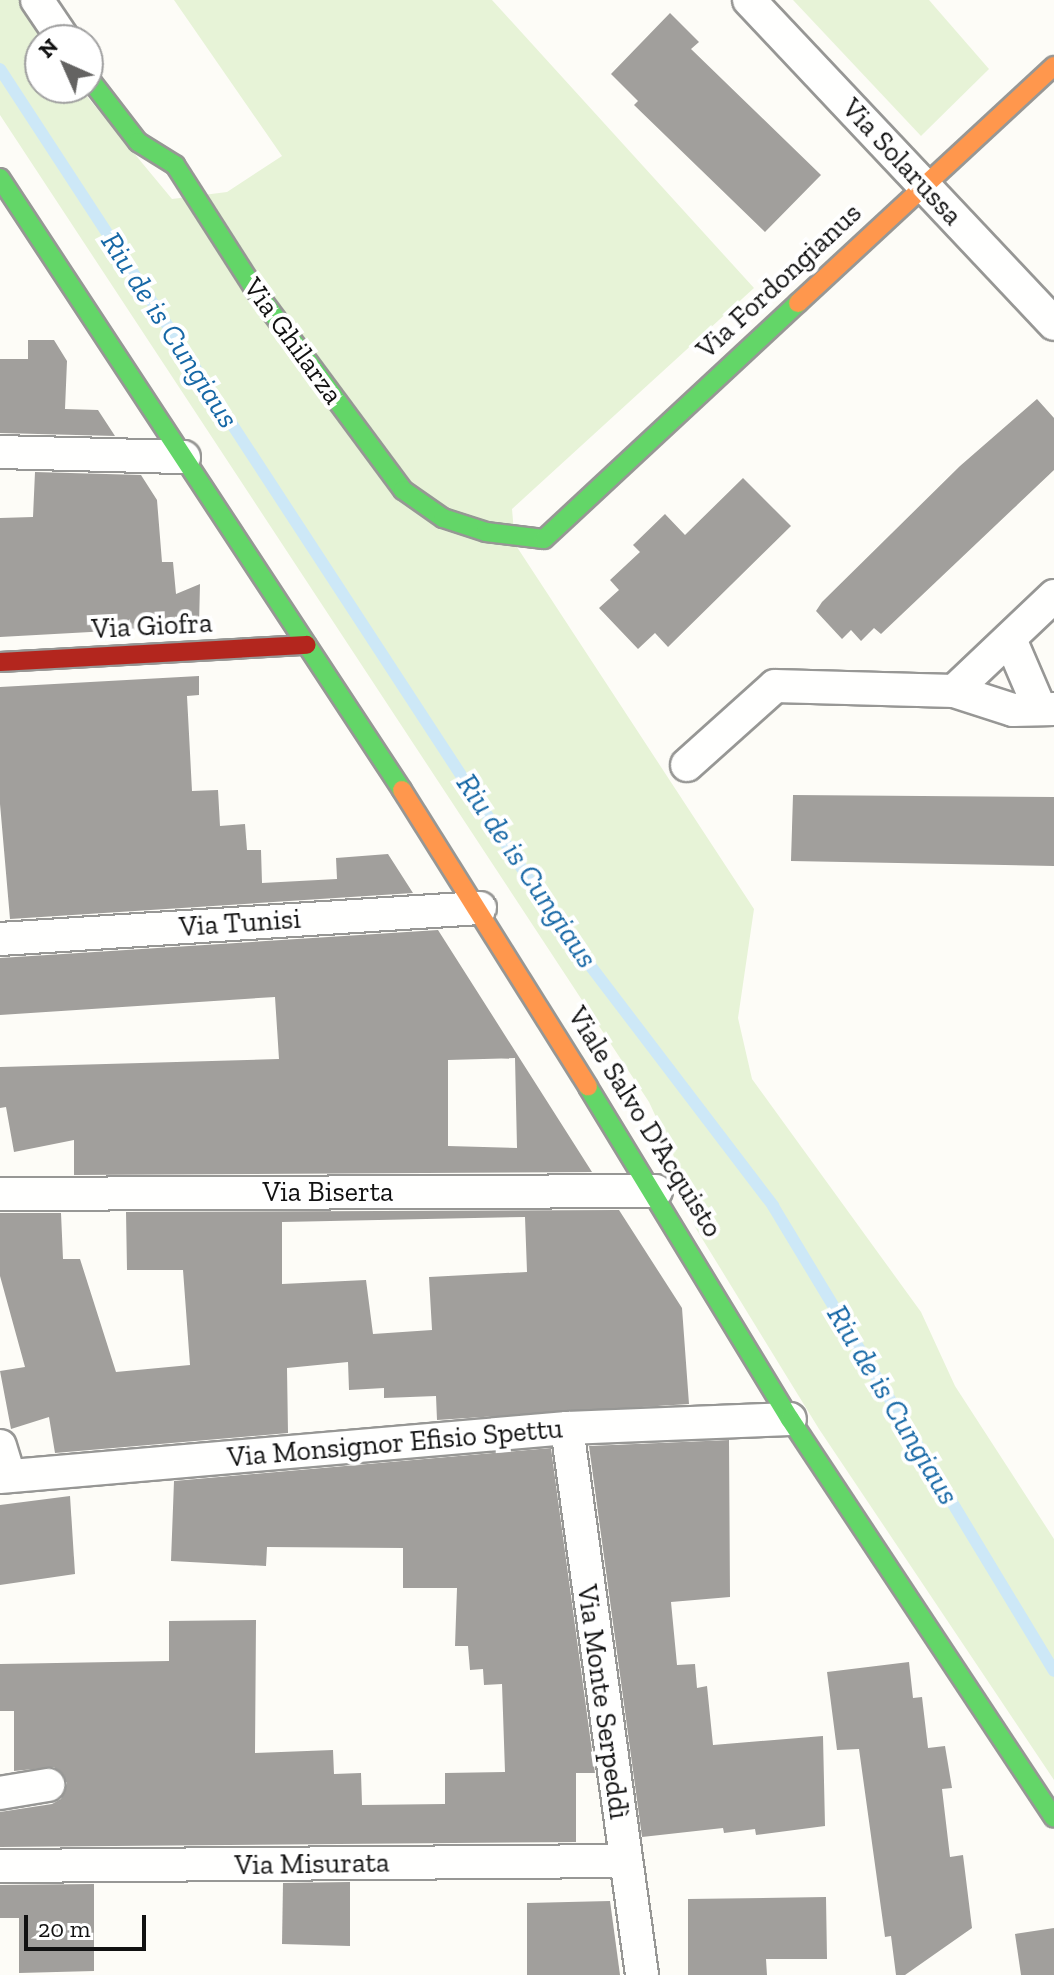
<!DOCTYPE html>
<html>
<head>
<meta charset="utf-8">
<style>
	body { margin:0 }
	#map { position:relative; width:1054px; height:1975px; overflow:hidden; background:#fdfcf7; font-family:"Zilla Slab",serif }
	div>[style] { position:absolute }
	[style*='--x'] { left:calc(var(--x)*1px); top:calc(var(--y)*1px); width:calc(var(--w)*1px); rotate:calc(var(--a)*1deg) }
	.green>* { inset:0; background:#e7f3d7 }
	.stream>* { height:12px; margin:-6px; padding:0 6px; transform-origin:6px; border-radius:6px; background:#cde8f7 }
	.building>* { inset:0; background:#a19f9c }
	.roads { filter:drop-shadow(2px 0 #979795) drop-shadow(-2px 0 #979795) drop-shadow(0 2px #979795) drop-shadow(0 -2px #979795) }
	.street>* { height:32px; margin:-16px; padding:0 16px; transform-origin:16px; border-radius:16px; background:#fffffe }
	.fast>* { height:18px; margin:-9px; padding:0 9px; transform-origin:9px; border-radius:9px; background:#63d668 }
	.slow>* { height:18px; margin:-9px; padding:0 9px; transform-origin:9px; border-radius:9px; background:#ff974d }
	.jam>* { height:18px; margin:-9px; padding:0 9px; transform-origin:9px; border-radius:9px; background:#b3261e }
	span { translate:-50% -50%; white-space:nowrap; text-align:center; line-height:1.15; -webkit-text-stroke:8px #fff; paint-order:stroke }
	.street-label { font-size:28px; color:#111 }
	.water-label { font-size:30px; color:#1768a6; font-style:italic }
	.north { position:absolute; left:24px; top:24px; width:80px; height:80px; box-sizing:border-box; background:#fff; border:2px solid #a0a0a0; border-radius:50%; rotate:315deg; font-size:22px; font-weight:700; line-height:32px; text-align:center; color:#111 }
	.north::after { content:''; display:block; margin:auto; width:28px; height:36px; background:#646362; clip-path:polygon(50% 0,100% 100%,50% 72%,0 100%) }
	.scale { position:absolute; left:24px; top:1915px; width:122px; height:36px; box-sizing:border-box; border:4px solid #111; border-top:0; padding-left:10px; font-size:24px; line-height:28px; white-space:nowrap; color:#111; -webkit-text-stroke:6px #fff; paint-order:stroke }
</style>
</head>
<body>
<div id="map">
	<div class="green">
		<i style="clip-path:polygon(0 0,21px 0,48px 40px,40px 40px,40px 88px,80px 88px,172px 199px,227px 192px,282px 156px,174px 0,492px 0,754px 288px,512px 509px,515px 544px,754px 909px,738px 1018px,752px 1079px,921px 1312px,955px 1386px,1054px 1539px,1054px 1780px,819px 1429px,695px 1227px,673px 1154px,649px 1102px,0 115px)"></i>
		<i style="clip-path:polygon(793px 0,929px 0,989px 69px,921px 136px)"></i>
	</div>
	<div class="stream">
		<i style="--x:0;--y:69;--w:1019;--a:56.86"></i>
		<i style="--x:557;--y:922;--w:357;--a:52.7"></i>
		<i style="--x:773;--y:1206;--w:543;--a:58.86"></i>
	</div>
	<div class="building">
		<i style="clip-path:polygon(670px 13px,699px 42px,691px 49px,821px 175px,765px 232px,634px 105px,638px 101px,611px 74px)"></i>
		<i style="clip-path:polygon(28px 340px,54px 340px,67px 361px,65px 409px,98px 410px,115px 436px,0 433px,0 359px,28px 359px)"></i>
		<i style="clip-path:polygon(1037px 399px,1054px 418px,1054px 470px,881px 634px,874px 628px,861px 641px,851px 630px,842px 639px,816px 611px,822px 602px,960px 466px)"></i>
		<i style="clip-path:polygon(35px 472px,141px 475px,157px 500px,162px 562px,173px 562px,176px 594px,200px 584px,199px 626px,0 637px,0 518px,33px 517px)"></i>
		<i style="clip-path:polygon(743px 478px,791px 526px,668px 647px,655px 633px,638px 649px,599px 608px,619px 590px,610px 580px,640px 552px,633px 545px,665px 514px,685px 535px)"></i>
		<i style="clip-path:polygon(199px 676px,199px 695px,187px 696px,192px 791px,218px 790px,220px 826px,245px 824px,247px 850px,261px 850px,262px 883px,337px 879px,336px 858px,388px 854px,413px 893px,10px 919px,0 804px,0 687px)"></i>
		<i style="clip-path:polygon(793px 795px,1054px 797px,1054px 866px,791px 861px)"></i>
		<i style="clip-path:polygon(evenodd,438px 930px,592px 1172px,74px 1175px,74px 1140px,14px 1152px,6px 1107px,0 1108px,0 1067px,279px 1059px,275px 997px,0 1015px,0 958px,438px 930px,515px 1058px,517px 1148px,448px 1146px,448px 1060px,515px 1058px)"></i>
		<i style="clip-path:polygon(evenodd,619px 1210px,682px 1308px,689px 1404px,437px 1420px,436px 1396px,384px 1398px,384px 1388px,349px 1390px,348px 1362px,287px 1368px,288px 1433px,55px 1453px,49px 1417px,11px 1429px,0 1371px,25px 1367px,0 1276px,0 1213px,61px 1213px,63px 1259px,80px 1259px,116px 1372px,190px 1365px,183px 1270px,127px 1270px,126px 1212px,619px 1210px,525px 1217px,527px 1272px,429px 1277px,432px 1330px,373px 1334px,366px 1280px,282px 1284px,282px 1222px,525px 1217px)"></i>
		<i style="clip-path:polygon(729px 1440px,730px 1597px,671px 1602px,677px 1665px,695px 1664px,697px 1688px,707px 1686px,713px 1745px,823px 1736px,825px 1826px,756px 1835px,755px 1829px,724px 1833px,723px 1828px,642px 1837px,589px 1446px)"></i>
		<i style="clip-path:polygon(551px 1448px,595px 1773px,576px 1773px,576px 1842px,0 1847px,0 1812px,52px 1804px,61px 1799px,67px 1783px,54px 1767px,14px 1771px,14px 1711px,0 1711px,0 1664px,169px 1661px,169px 1621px,256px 1620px,255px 1753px,333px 1750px,334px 1774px,361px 1773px,362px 1805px,445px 1804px,445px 1773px,505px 1772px,502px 1684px,484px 1685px,483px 1669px,470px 1670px,468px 1646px,455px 1646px,457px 1588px,403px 1588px,403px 1548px,267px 1547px,266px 1566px,171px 1561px,174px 1481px)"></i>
		<i style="clip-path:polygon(70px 1496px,75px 1574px,0 1585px,0 1505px)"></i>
		<i style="clip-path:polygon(909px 1662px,913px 1698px,922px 1697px,928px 1748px,945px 1746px,952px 1788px,942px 1789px,950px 1857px,963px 1855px,972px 1928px,905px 1975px,896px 1975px,891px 1936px,885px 1937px,859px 1749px,837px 1750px,827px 1672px)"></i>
		<i style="clip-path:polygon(350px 1882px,350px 1946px,282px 1944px,283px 1883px)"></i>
		<i style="clip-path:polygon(94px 1884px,94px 1971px,19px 1973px,19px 1918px,0 1918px,0 1885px)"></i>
		<i style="clip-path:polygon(826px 1897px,827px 1959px,766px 1959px,767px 1975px,688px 1975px,688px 1899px)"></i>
		<i style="clip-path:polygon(610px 1901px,620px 1975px,527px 1975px,527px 1903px)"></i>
		<i style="clip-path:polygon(1054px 1928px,1054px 1975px,1021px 1975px,1015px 1934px)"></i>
	</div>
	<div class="roads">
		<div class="street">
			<i style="--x:37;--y:0;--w:48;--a:56"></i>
			<i style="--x:749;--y:0;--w:445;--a:46.7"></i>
			<i style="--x:0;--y:452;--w:184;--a:1.6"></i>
			<i style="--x:1010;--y:639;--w:76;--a:66.8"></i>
			<i style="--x:954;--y:691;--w:138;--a:-43.5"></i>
			<i style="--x:687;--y:765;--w:118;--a:-41.9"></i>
			<i style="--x:775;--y:686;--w:179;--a:1.6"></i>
			<i style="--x:954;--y:691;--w:62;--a:17.9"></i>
			<i style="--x:1013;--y:710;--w:41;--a:-1.4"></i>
			<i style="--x:0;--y:939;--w:481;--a:-3.7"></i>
			<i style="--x:0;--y:1194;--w:656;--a:-0.26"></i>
			<i style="--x:567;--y:1428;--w:552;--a:82.19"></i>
			<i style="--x:0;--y:1446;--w:31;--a:73"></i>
			<i style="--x:0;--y:1477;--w:569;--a:-4.94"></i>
			<i style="--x:567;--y:1428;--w:223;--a:-2.3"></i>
			<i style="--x:0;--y:1793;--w:49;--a:-9.5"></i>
			<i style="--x:0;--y:1866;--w:624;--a:-0.46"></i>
		</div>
		<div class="fast">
			<i style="--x:88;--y:77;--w:82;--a:52.4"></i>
			<i style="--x:138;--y:142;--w:44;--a:31.9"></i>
			<i style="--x:175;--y:165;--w:148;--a:57.4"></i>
			<i style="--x:255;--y:290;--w:249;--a:53.5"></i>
			<i style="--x:403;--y:490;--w:49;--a:35"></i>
			<i style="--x:443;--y:518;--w:45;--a:18"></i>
			<i style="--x:486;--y:532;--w:58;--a:6.9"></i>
			<i style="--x:544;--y:539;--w:347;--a:-42.9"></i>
			<i style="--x:0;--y:178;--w:732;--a:56.7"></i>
			<i style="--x:588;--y:1087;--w:389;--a:58.7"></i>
			<i style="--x:790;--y:1419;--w:478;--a:56.5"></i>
		</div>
		<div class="slow">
			<i style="--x:798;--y:303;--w:349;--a:-42.8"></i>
			<i style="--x:402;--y:790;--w:350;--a:57.9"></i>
		</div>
		<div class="jam">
			<i style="--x:0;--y:662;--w:307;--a:-3.2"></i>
		</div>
	</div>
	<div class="street-label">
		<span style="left:902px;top:162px;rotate:47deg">Via Solarussa</span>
		<span style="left:779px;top:281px;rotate:-43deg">Via Fordongianus</span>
		<span style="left:293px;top:341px;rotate:54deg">Via Ghilarza</span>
		<span style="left:152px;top:626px;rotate:-3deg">Via Giofra</span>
		<span style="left:240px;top:923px;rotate:-4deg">Via Tunisi</span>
		<span style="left:645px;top:1122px;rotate:58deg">Viale Salvo D'Acquisto</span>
		<span style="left:328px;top:1192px">Via Biserta</span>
		<span style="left:395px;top:1443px;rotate:-5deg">Via Monsignor Efisio Spettu</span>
		<span style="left:603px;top:1702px;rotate:82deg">Via Monte Serpeddì</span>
		<span style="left:312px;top:1864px;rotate:-1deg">Via Misurata</span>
	</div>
	<div class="water-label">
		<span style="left:170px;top:330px;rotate:57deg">Riu de is Cungiaus</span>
		<span style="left:527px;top:871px;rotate:56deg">Riu de is Cungiaus</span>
		<span style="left:893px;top:1405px;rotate:59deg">Riu de is Cungiaus</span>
	</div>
	<div class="north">N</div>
	<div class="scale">20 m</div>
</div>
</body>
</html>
